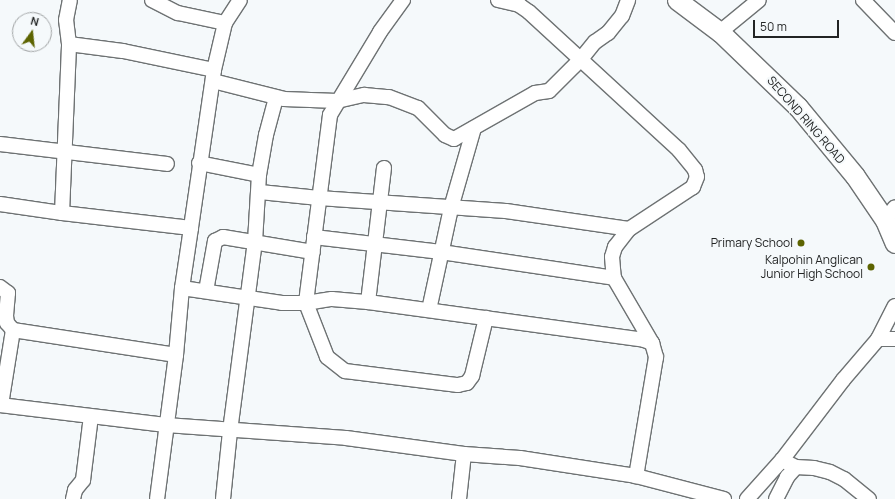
<!DOCTYPE html>
<html>
<head>
<meta charset="utf-8">
<style>
	body { margin:0 }
	#map { position:relative; width:895px; height:499px; overflow:hidden; background:#f5f9fb; font-family:Manrope,sans-serif }
	div>[style] { position:absolute }
	[style*='--x'] { left:calc(var(--x)*1px); top:calc(var(--y)*1px); width:calc(var(--w)*1px); rotate:calc(var(--a)*1deg) }
	.roads { filter:drop-shadow(1px 0 #6e7273) drop-shadow(-1px 0 #6e7273) drop-shadow(0 1px #6e7273) drop-shadow(0 -1px #6e7273) }
	.street>* { height:14px; margin:-7px; padding:0 7px; transform-origin:7px; border-radius:7px; background:#fff }
	.secondary>* { height:19px; margin:-9.5px; padding:0 9.5px; transform-origin:9.5px; border-radius:9.5px; background:#fff }
	.dots>* { width:11px; height:11px; translate:-50% -50%; box-sizing:border-box; border:2px solid #f5f9fb; border-radius:50% }
	span { translate:-50% -50%; white-space:nowrap; text-align:center; line-height:1.15; -webkit-text-stroke:4px #f5f9fb; paint-order:stroke }
	.street-label { font-size:12px; color:#222424 }
	.poi-label { font-size:12px; color:#222424 }
	.right { translate:-100% -50%; text-align:right }
	.north { position:absolute; left:12px; top:12px; width:40px; height:40px; box-sizing:border-box; background:#f5f9fb; border:1px solid #a1a4a5; border-radius:50%; rotate:15deg; font-size:11px; font-weight:700; line-height:16px; text-align:center; color:#222424 }
	.north::after { content:''; display:block; margin:auto; width:14px; height:18px; background:#5d6401; clip-path:polygon(50% 0,100% 100%,50% 72%,0 100%) }
	.scale { position:absolute; left:753px; top:20px; width:86px; height:18px; box-sizing:border-box; border:2px solid #222424; border-top:0; padding-left:5px; font-size:12px; line-height:14px; white-space:nowrap; color:#222424; -webkit-text-stroke:3px #f5f9fb; paint-order:stroke }
</style>
</head>
<body>
<div id="map">
	<div class="roads">
		<div class="street">
			<i style="--x:152;--y:0;--w:29;--a:27"></i>
			<i style="--x:178;--y:13;--w:48;--a:12"></i>
			<i style="--x:225;--y:23;--w:48;--a:103.2"></i>
			<i style="--x:214;--y:70;--w:160;--a:98.3"></i>
			<i style="--x:403;--y:0;--w:39;--a:126"></i>
			<i style="--x:380;--y:32;--w:97;--a:121.1"></i>
			<i style="--x:330;--y:115;--w:190;--a:97.3"></i>
			<i style="--x:306;--y:303;--w:58;--a:68.7"></i>
			<i style="--x:327;--y:357;--w:23;--a:38"></i>
			<i style="--x:345;--y:371;--w:114;--a:7.1"></i>
			<i style="--x:458;--y:385;--w:9;--a:-13"></i>
			<i style="--x:467;--y:383;--w:9;--a:-54"></i>
			<i style="--x:472;--y:376;--w:60;--a:-76.4"></i>
			<i style="--x:498;--y:0;--w:22;--a:13"></i>
			<i style="--x:519;--y:5;--w:12;--a:35"></i>
			<i style="--x:529;--y:12;--w:204;--a:42.6"></i>
			<i style="--x:679;--y:150;--w:26;--a:51"></i>
			<i style="--x:695;--y:170;--w:7;--a:74"></i>
			<i style="--x:697;--y:177;--w:11;--a:112"></i>
			<i style="--x:693;--y:187;--w:77;--a:146.7"></i>
			<i style="--x:629;--y:229;--w:23;--a:128"></i>
			<i style="--x:615;--y:247;--w:10;--a:107"></i>
			<i style="--x:612;--y:257;--w:21;--a:85"></i>
			<i style="--x:614;--y:278;--w:75;--a:59.7"></i>
			<i style="--x:652;--y:343;--w:15;--a:74"></i>
			<i style="--x:656;--y:357;--w:121;--a:99.5"></i>
			<i style="--x:863;--y:0;--w:46;--a:45.9"></i>
			<i style="--x:225;--y:23;--w:27;--a:-57"></i>
			<i style="--x:720;--y:32;--w:50;--a:-39.4"></i>
			<i style="--x:69;--y:44;--w:54;--a:7.4"></i>
			<i style="--x:123;--y:51;--w:93;--a:11.8"></i>
			<i style="--x:213;--y:81;--w:73;--a:14.2"></i>
			<i style="--x:284;--y:99;--w:53;--a:2.2"></i>
			<i style="--x:337;--y:101;--w:28;--a:-13"></i>
			<i style="--x:364;--y:95;--w:25;--a:5"></i>
			<i style="--x:389;--y:97;--w:31;--a:21"></i>
			<i style="--x:418;--y:108;--w:38;--a:45"></i>
			<i style="--x:445;--y:135;--w:10;--a:24"></i>
			<i style="--x:454;--y:139;--w:93;--a:-29.6"></i>
			<i style="--x:535;--y:93;--w:14;--a:-8"></i>
			<i style="--x:549;--y:91;--w:45;--a:-45"></i>
			<i style="--x:581;--y:59;--w:22;--a:-51"></i>
			<i style="--x:595;--y:42;--w:16;--a:-35"></i>
			<i style="--x:608;--y:33;--w:22;--a:-51"></i>
			<i style="--x:622;--y:16;--w:17;--a:-69"></i>
			<i style="--x:0;--y:144;--w:168;--a:6.8"></i>
			<i style="--x:199;--y:163;--w:61;--a:11.3"></i>
			<i style="--x:260;--y:192;--w:59;--a:5.8"></i>
			<i style="--x:319;--y:198;--w:187;--a:4"></i>
			<i style="--x:506;--y:211;--w:124;--a:8.3"></i>
			<i style="--x:0;--y:204;--w:63;--a:8.3"></i>
			<i style="--x:62;--y:213;--w:130;--a:6.6"></i>
			<i style="--x:191;--y:228;--w:61;--a:98.5"></i>
			<i style="--x:182;--y:288;--w:67;--a:95.1"></i>
			<i style="--x:176;--y:355;--w:145;--a:97.5"></i>
			<i style="--x:62;--y:213;--w:169;--a:-87.6"></i>
			<i style="--x:69;--y:44;--w:24;--a:-97"></i>
			<i style="--x:66;--y:20;--w:20;--a:-79"></i>
			<i style="--x:885;--y:220;--w:16;--a:-52"></i>
			<i style="--x:314;--y:237;--w:128;--a:6.7"></i>
			<i style="--x:441;--y:252;--w:175;--a:8.5"></i>
			<i style="--x:0;--y:287;--w:10;--a:37"></i>
			<i style="--x:8;--y:293;--w:23;--a:95"></i>
			<i style="--x:6;--y:316;--w:7;--a:82"></i>
			<i style="--x:7;--y:323;--w:9;--a:49"></i>
			<i style="--x:182;--y:288;--w:101;--a:8.5"></i>
			<i style="--x:282;--y:303;--w:24;--a:0"></i>
			<i style="--x:306;--y:303;--w:26;--a:-9"></i>
			<i style="--x:332;--y:299;--w:36;--a:5"></i>
			<i style="--x:368;--y:302;--w:279;--a:7.8"></i>
			<i style="--x:644;--y:340;--w:9;--a:21"></i>
			<i style="--x:206;--y:291;--w:51;--a:-79.8"></i>
			<i style="--x:215;--y:241;--w:9;--a:-27"></i>
			<i style="--x:223;--y:237;--w:91;--a:9.5"></i>
			<i style="--x:368;--y:302;--w:135;--a:-83.2"></i>
			<i style="--x:429;--y:310;--w:104;--a:-77.8"></i>
			<i style="--x:451;--y:208;--w:83;--a:-74"></i>
			<i style="--x:878;--y:339;--w:17;--a:0"></i>
			<i style="--x:0;--y:405;--w:167;--a:6.9"></i>
			<i style="--x:166;--y:425;--w:180;--a:4.1"></i>
			<i style="--x:346;--y:438;--w:119;--a:7.7"></i>
			<i style="--x:464;--y:454;--w:56;--a:4.1"></i>
			<i style="--x:520;--y:458;--w:117;--a:8.8"></i>
			<i style="--x:636;--y:476;--w:91;--a:14.6"></i>
			<i style="--x:1;--y:405;--w:76;--a:-80.9"></i>
			<i style="--x:13;--y:330;--w:165;--a:8.7"></i>
			<i style="--x:782;--y:460;--w:16;--a:27"></i>
			<i style="--x:796;--y:467;--w:18;--a:3"></i>
			<i style="--x:814;--y:468;--w:16;--a:14"></i>
			<i style="--x:830;--y:472;--w:16;--a:27"></i>
			<i style="--x:844;--y:479;--w:32;--a:39"></i>
			<i style="--x:73;--y:499;--w:9;--a:-77"></i>
			<i style="--x:75;--y:490;--w:13;--a:-51"></i>
			<i style="--x:83;--y:480;--w:64;--a:-82.9"></i>
			<i style="--x:223;--y:499;--w:68;--a:-84.1"></i>
			<i style="--x:230;--y:431;--w:191;--a:-82.5"></i>
			<i style="--x:255;--y:242;--w:67;--a:-86.6"></i>
			<i style="--x:259;--y:175;--w:41;--a:-80.1"></i>
			<i style="--x:266;--y:135;--w:39;--a:-75"></i>
			<i style="--x:459;--y:499;--w:45;--a:-83.7"></i>
			<i style="--x:747;--y:499;--w:52;--a:-48.1"></i>
			<i style="--x:782;--y:460;--w:101;--a:-52.7"></i>
			<i style="--x:843;--y:380;--w:54;--a:-49.5"></i>
			<i style="--x:878;--y:339;--w:37;--a:-63"></i>
			<i style="--x:776;--y:499;--w:25;--a:-63"></i>
			<i style="--x:787;--y:477;--w:13;--a:-48"></i>
		</div>
		<div class="secondary">
			<i style="--x:677;--y:0;--w:54;--a:36.7"></i>
			<i style="--x:720;--y:32;--w:108;--a:43.9"></i>
			<i style="--x:798;--y:107;--w:89;--a:50.4"></i>
			<i style="--x:855;--y:176;--w:53;--a:55.7"></i>
			<i style="--x:885;--y:220;--w:25;--a:67"></i>
		</div>
	</div>
	<div class="dots">
		<i style="left:801px;top:243px;background:#5d6401"></i>
		<i style="left:871px;top:267px;background:#5d6401"></i>
	</div>
	<div class="street-label">
		<span style="left:806px;top:120px;rotate:49deg">SECOND RING ROAD</span>
	</div>
	<div class="poi-label">
		<span class="right" style="left:793px;top:243px">Primary School</span>
		<span class="right" style="left:863px;top:267px">Kalpohin Anglican<br>Junior High School</span>
	</div>
	<div class="north">N</div>
	<div class="scale">50 m</div>
</div>
</body>
</html>
